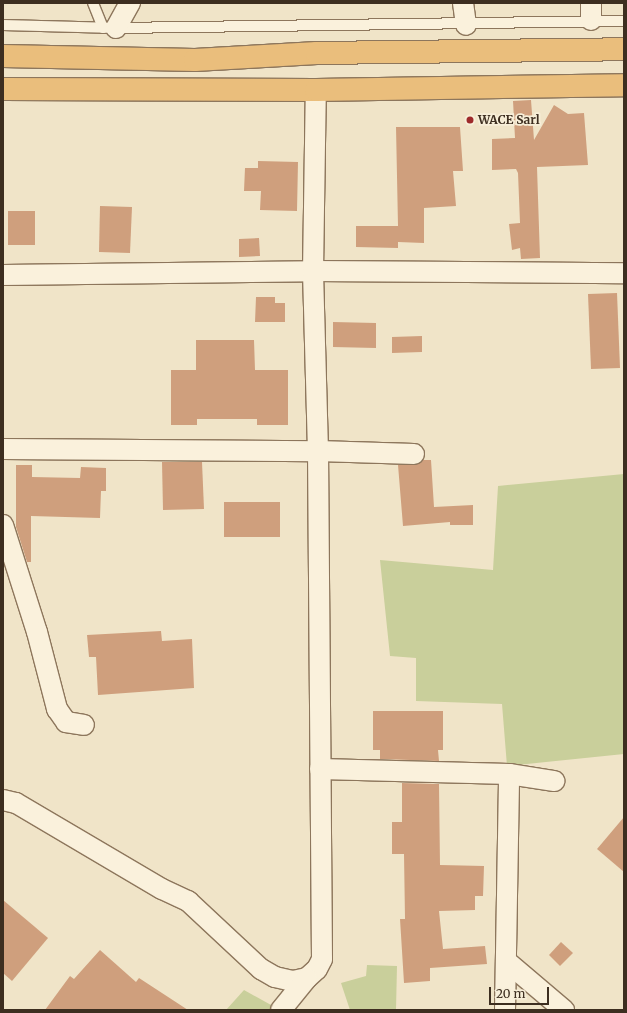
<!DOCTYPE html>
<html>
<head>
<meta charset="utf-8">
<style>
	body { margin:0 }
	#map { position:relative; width:627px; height:1013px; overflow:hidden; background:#f0e4c8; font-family:Merriweather,serif }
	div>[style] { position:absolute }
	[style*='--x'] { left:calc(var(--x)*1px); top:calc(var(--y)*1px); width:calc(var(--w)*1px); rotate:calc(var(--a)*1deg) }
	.green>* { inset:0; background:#c9cf9b }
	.building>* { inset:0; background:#cf9f7d }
	.roads { filter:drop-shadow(1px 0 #8d765c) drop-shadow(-1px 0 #8d765c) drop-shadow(0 1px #8d765c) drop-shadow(0 -1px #8d765c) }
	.service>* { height:10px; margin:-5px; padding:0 5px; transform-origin:5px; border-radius:5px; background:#faf1dc }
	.minor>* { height:20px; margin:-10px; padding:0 10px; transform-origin:10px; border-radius:10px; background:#faf1dc }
	.trunk>* { height:22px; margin:-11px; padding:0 11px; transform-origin:11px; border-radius:11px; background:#eabe7c }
	.dots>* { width:11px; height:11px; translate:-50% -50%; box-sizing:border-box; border:2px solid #f7eed8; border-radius:50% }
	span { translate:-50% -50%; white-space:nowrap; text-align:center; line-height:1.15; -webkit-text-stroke:3.5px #f7eed8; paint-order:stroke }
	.poi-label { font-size:12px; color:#3d2e20; font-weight:700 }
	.left { translate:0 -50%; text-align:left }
	.frame { position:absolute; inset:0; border:4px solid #3d2e20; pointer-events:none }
	.scale { position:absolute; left:489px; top:987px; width:60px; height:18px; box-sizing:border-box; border:2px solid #3d2e20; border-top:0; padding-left:5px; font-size:12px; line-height:14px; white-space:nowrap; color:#3d2e20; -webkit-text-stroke:3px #f7eed8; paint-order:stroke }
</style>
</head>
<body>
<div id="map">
	<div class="green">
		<i style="clip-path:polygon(624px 474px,624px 754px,507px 766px,502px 704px,416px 701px,416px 658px,390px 656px,380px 560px,493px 570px,498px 486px)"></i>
		<i style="clip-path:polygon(367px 965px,397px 966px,396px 1010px,350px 1010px,341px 983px,366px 976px)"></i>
		<i style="clip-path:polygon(244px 990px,280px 1010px,226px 1010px)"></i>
	</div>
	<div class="building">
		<i style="clip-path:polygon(531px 100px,534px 140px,554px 105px,568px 114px,584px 113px,588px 165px,537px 167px,540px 258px,521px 259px,520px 248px,512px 250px,509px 224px,520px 223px,518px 173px,516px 169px,492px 170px,492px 139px,515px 138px,513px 101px)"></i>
		<i style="clip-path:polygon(396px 127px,460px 127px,463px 171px,453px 171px,456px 206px,424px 208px,424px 243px,398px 242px,398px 248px,356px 247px,356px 226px,398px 226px)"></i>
		<i style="clip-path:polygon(258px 161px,298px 162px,297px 211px,260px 210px,261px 191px,244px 191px,245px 168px,258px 168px)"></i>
		<i style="clip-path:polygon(100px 206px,132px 207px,130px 253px,99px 252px)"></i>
		<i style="clip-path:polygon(8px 211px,35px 211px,35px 245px,8px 245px)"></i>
		<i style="clip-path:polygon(259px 238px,260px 256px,239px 257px,239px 239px)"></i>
		<i style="clip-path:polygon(617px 293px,620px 368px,591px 369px,588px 294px)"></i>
		<i style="clip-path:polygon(256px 297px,275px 297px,275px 303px,285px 303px,285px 322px,255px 322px)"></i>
		<i style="clip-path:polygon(333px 322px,376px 323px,376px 348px,333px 347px)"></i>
		<i style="clip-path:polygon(422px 336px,422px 352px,392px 353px,392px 337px)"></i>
		<i style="clip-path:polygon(196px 340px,254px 340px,255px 370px,288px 370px,288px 425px,257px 425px,257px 419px,197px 419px,197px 425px,171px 425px,171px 370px,196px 370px)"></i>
		<i style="clip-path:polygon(423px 460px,431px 460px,434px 507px,473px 505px,473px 525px,450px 525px,450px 522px,403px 526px,398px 465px,414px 465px)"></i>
		<i style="clip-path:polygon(162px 462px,202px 462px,204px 509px,163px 510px)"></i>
		<i style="clip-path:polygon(16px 465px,32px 465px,32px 477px,80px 478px,81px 467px,106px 468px,106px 491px,101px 491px,100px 518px,31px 516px,31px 562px,27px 562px,16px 527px)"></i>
		<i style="clip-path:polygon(224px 502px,280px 502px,280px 537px,224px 537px)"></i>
		<i style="clip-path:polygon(161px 631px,162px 641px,192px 639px,194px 688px,98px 695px,96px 657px,89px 657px,87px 635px)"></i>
		<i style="clip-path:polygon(373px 711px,443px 711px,443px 750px,438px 750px,439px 761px,380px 759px,380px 750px,373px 750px)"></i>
		<i style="clip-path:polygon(402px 783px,439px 784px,440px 865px,484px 866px,483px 896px,475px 896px,475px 910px,439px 911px,443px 949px,485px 946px,487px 964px,430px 968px,430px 981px,404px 983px,400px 919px,405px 919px,404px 854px,392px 854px,392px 822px,402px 822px)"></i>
		<i style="clip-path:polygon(624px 817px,624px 872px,597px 849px)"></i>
		<i style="clip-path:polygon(3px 900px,48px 938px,12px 981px,3px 973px)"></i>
		<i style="clip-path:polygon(561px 942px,573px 953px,560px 966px,549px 955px)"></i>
		<i style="clip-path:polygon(100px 950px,136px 982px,139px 978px,188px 1010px,45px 1010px,70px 976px,74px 979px)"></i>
	</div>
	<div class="roads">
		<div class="service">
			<i style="--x:93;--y:3;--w:27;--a:68"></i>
			<i style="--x:3;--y:25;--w:113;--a:1.5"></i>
			<i style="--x:116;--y:28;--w:508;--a:-0.79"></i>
		</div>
		<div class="minor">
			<i style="--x:463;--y:3;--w:22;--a:82"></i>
			<i style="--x:591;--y:3;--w:17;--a:90"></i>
			<i style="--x:116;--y:28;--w:29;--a:-61"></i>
			<i style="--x:3;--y:275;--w:310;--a:-0.7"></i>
			<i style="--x:313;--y:271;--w:311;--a:0.4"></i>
			<i style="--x:3;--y:449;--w:315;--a:0.4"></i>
			<i style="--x:318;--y:451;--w:96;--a:1.8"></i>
			<i style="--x:3;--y:525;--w:112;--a:72.4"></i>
			<i style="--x:37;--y:632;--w:80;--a:75.4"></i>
			<i style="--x:57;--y:709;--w:16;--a:55"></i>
			<i style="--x:66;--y:722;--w:18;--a:9"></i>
			<i style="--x:320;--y:769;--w:189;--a:1.5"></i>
			<i style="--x:509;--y:774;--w:46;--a:8.8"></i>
			<i style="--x:3;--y:800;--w:13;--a:13"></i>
			<i style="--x:16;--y:803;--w:169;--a:30.5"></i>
			<i style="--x:162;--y:889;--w:29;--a:25"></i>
			<i style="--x:188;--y:901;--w:100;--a:43"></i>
			<i style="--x:261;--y:969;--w:16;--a:30"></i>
			<i style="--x:275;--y:977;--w:18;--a:13"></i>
			<i style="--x:293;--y:981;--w:14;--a:-12"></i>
			<i style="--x:307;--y:978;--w:13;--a:-42"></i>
			<i style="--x:317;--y:969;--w:11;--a:-63"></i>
			<i style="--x:322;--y:959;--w:508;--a:-90.45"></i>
			<i style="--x:318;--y:451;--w:180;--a:-91.6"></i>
			<i style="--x:313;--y:271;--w:181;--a:-89.1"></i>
			<i style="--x:506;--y:961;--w:76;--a:40.2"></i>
			<i style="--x:281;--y:1010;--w:41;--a:-50.9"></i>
			<i style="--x:505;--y:1010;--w:236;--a:-89"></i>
		</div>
		<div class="trunk">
			<i style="--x:3;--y:56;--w:192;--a:1.2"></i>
			<i style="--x:195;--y:60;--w:122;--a:-3.3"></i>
			<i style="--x:317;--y:53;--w:307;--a:-0.7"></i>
			<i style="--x:3;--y:89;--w:313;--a:0.2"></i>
			<i style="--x:316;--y:90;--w:308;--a:-0.9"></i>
		</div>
	</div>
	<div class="dots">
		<i style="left:470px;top:120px;background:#9e2a2b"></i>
	</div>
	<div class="poi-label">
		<span class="left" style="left:478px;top:120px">WACE Sarl</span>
	</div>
	<div class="frame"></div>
	<div class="scale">20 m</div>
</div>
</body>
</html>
